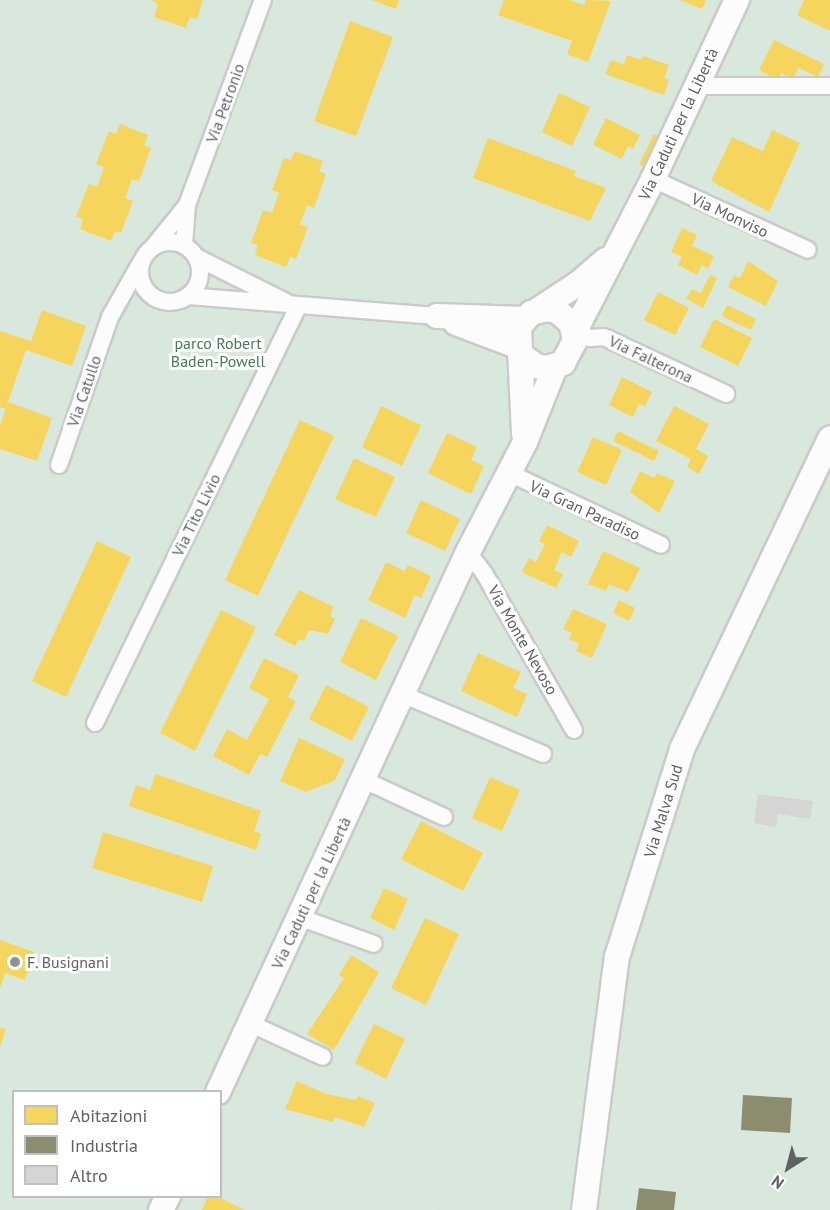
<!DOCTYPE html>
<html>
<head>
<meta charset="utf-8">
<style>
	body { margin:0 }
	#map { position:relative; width:830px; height:1210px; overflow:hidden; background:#eeeeea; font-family:"PT Sans",sans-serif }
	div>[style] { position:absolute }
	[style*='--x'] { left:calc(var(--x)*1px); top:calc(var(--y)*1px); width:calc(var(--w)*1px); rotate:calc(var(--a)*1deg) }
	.green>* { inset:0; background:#d9e8dc }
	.homes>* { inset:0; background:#f6d55c }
	.industry>* { inset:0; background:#8c8c6e }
	.building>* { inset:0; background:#d5d5d3 }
	.roads { filter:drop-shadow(2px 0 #cacaca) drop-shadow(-2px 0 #cacaca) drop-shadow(0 2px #cacaca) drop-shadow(0 -2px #cacaca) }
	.street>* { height:16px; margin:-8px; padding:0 8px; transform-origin:8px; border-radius:8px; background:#fcfcfc }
	.street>.ring { margin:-8px; padding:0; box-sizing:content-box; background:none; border:16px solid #fcfcfc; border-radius:50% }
	.secondary>* { height:24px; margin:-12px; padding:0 12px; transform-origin:12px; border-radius:12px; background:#fcfcfc }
	.rail>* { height:4.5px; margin-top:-2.25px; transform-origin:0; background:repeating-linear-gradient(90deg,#e4e4e3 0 1.5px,transparent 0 9.5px) }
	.dots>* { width:16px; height:16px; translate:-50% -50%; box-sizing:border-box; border:3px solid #fff; border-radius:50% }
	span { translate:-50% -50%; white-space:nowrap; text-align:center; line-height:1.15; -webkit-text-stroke:6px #fff; paint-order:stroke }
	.street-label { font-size:16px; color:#606167 }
	.park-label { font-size:16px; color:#3e7f55 }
	.poi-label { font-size:16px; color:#606167 }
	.left { translate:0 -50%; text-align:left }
	.legend { position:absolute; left:12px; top:1090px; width:210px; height:108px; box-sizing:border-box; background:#fff; border:2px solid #bfc0c2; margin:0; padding:8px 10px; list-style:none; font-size:18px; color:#606167 }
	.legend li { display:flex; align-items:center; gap:12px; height:30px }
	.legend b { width:30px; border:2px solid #bfc0c2 }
	.north { position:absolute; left:758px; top:1138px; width:60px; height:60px; -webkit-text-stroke:4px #fff; paint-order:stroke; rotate:216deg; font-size:16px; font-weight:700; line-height:24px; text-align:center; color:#606167 }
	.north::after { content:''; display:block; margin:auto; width:21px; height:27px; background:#606167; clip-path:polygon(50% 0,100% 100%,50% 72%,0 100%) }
</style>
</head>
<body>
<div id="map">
	<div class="green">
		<i style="clip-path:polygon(evenodd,0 0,830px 0,830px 1210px,0 1210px,0 0,14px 1092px,220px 1092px,220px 1196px,14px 1196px,14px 1092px)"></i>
	</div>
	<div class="homes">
		<i style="clip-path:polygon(152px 0,203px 0,197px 19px,190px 17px,186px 28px,154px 17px,158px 5px)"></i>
		<i style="clip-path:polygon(372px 0,399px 0,396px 9px)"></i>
		<i style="clip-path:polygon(504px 0,569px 0,584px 5px,586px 0,611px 1px,588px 62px,567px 54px,572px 41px,498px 15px)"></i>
		<i style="clip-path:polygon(680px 0,706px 0,702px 9px)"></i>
		<i style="clip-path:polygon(804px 0,830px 0,830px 31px,797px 15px)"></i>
		<i style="clip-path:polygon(350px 21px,393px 37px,356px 136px,314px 121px)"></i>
		<i style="clip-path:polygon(774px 40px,824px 64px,818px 77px,799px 68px,793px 79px,781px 73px,778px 80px,759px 70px)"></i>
		<i style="clip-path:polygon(627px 55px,641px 60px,643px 56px,669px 65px,664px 78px,669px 80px,664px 95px,605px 74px,611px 60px,624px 64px)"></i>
		<i style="clip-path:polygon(559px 93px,590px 107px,572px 146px,542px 132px)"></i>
		<i style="clip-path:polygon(606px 118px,640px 135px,633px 149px,628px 146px,622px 159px,593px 145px)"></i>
		<i style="clip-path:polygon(120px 124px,148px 135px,144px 145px,151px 148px,139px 181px,132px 179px,125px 198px,133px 201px,121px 233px,115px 231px,111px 241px,80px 229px,83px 219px,76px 216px,89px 184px,97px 187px,104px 167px,96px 164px,109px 131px,116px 134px)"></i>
		<i style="clip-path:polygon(772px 130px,800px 143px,769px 212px,711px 181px,732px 137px,763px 151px)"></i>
		<i style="clip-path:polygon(654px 134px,664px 139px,649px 169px,639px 164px)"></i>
		<i style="clip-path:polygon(488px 138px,576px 171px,574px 176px,606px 188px,590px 221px,473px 178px)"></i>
		<i style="clip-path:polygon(295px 151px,323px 161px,319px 171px,326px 174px,314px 208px,307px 205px,300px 224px,308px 227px,296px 259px,290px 257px,286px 267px,255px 255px,258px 245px,251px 243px,263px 210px,272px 213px,279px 193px,272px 190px,284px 158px,291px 160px)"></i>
		<i style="clip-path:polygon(682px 228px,697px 235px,692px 246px,714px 256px,708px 269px,702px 265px,697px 275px,678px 265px,682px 257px,671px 252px)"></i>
		<i style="clip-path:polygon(748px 261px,778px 281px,766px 306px,728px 287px,734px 275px,740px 278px)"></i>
		<i style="clip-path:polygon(710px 275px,717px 278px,703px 308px,686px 299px,692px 289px,701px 293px)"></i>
		<i style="clip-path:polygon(658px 292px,689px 308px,675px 335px,644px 320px)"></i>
		<i style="clip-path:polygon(727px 305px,756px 319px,751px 330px,722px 316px)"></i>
		<i style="clip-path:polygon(42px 310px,86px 326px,72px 366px,26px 350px,8px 402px,52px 418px,37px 461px,0 449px,0 425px,6px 409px,0 407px,0 331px,31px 341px)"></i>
		<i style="clip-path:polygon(714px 319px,752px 338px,738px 366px,700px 347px)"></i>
		<i style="clip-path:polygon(622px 377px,652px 392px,645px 406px,639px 404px,633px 417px,609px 405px)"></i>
		<i style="clip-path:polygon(381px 406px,421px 425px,402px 466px,362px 447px)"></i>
		<i style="clip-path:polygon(674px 406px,709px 424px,696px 449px,708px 456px,699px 474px,687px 467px,691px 459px,656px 441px)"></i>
		<i style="clip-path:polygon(300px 420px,334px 436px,258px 596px,225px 580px)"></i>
		<i style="clip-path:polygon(618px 431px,659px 451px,654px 461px,613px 441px)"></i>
		<i style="clip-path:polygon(447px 433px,477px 447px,471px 460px,484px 466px,471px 494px,428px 473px)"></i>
		<i style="clip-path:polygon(593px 437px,622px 450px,606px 485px,577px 472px)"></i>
		<i style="clip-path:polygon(354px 458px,395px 477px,376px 517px,335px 499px)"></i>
		<i style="clip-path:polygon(640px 471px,654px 478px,657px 473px,675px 481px,659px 513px,630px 492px)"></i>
		<i style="clip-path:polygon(421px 500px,460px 519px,445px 551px,406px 533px)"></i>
		<i style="clip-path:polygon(547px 525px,579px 541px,571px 557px,562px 552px,554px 570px,563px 574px,556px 588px,522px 572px,529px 558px,536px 562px,545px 544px,539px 541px)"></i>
		<i style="clip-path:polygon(97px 541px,131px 557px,66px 697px,32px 681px)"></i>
		<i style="clip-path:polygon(603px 551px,640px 568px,628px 592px,609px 584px,606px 591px,588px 584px)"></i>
		<i style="clip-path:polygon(386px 562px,405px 571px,408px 565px,431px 576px,421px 598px,415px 595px,405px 618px,368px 600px)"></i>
		<i style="clip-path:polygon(299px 590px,334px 607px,330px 616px,335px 619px,328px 634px,309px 630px,304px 641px,299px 639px,295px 646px,274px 635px)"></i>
		<i style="clip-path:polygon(619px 600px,635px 608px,629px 621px,613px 613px)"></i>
		<i style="clip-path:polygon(573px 609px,607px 624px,592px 658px,576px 651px,579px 644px,569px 639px,572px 633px,563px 629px)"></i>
		<i style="clip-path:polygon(221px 610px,256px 627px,195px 751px,160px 733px)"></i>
		<i style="clip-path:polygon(361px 618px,398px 636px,376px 680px,340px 662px)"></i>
		<i style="clip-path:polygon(478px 653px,521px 672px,513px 688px,527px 694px,517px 717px,461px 691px)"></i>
		<i style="clip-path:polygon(264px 658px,299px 675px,288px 697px,296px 701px,267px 757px,260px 754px,249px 775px,213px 756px,227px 729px,247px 740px,269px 699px,249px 688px)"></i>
		<i style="clip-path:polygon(326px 685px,369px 707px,352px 741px,309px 719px)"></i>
		<i style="clip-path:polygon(299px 738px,345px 759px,335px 780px,306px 792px,280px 781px)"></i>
		<i style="clip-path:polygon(156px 774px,261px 811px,254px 831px,261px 834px,256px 850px,129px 806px,136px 785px,150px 790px)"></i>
		<i style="clip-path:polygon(490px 777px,520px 790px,502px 831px,472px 818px)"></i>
		<i style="clip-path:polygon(421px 821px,483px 853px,463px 891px,401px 859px)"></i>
		<i style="clip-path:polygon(103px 832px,213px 866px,202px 902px,92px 868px)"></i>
		<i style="clip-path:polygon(384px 888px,408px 899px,394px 930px,370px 918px)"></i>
		<i style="clip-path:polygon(425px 918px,459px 934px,426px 1005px,391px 988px)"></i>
		<i style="clip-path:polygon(0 940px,34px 952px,25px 980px,5px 973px,0 988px)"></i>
		<i style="clip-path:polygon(351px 955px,379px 972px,334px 1050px,307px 1034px,344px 978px,339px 975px)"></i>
		<i style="clip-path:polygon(374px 1024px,405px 1039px,386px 1079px,355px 1063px)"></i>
		<i style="clip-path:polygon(0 1028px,6px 1029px,0 1047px)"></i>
		<i style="clip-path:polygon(297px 1081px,326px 1094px,356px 1100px,358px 1096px,375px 1103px,364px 1127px,335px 1117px,333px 1122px,285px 1109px)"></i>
		<i style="clip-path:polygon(208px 1196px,216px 1196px,245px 1210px,202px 1210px)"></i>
	</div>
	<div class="industry">
		<i style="clip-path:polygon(743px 1095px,792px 1098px,790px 1133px,741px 1130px)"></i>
		<i style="clip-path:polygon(639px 1188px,676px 1192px,674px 1210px,636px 1210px)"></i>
	</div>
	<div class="building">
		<i style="clip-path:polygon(758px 794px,813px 801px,810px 819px,778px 814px,776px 827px,754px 823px)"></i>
	</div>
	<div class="roads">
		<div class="street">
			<i style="--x:696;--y:86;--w:134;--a:0"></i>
			<i style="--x:653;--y:179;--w:170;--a:24.6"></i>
			<i class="ring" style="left:140px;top:242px;width:44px;height:44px"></i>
			<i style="--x:184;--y:245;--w:40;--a:-85.7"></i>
			<i style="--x:187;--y:205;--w:219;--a:-69.7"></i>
			<i style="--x:154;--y:246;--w:53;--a:-51.2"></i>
			<i style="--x:196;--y:257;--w:101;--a:26.6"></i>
			<i style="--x:188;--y:296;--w:250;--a:4.6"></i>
			<i style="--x:575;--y:331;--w:17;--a:25"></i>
			<i style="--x:590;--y:338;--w:14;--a:-4"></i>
			<i style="--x:604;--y:337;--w:135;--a:25"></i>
			<i style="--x:59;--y:465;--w:157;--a:-71"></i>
			<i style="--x:110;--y:317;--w:61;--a:-60.5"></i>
			<i style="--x:509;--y:473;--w:168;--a:25.3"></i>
			<i style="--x:468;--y:552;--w:26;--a:53"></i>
			<i style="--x:484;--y:573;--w:181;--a:60.2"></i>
			<i style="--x:404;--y:695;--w:151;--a:23"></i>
			<i style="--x:95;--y:723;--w:463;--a:-64"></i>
			<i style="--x:364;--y:780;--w:88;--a:24.8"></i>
			<i style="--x:301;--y:918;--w:77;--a:19.6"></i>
			<i style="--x:249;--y:1023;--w:81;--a:24.7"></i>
		</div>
		<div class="secondary">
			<i style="--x:538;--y:310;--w:49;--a:-33.4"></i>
			<i style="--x:579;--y:283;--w:35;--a:-41"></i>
			<i style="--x:437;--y:316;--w:87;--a:2"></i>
			<i style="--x:456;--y:323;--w:65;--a:20.7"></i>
			<i style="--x:575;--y:331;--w:171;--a:-62.8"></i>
			<i style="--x:653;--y:179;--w:198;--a:-64.9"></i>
			<i style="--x:520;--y:354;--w:20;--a:37"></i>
			<i style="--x:536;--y:366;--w:10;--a:11"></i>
			<i style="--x:546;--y:368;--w:18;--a:-16"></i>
			<i style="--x:563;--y:363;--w:26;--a:-62"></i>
			<i style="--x:575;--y:340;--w:17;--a:-103"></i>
			<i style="--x:571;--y:323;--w:18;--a:-139"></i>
			<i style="--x:557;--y:311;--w:10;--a:-169"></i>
			<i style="--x:547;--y:309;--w:16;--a:166"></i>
			<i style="--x:531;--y:313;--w:18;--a:131"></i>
			<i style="--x:519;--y:327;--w:107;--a:87.3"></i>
			<i style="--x:218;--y:1092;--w:595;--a:-65.16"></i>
			<i style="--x:468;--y:552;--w:124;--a:-62.6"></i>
			<i style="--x:525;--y:442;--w:81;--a:-68.2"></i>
			<i style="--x:161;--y:1210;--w:16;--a:-63"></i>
			<i style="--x:584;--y:1210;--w:255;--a:-82.6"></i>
			<i style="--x:617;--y:957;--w:218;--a:-72.6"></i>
			<i style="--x:682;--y:749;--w:344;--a:-64.5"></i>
		</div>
	</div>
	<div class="rail">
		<i style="--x:433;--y:1210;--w:917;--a:-64.36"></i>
	</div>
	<div class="dots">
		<i style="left:15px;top:962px;background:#929295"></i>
	</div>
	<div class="street-label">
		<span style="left:225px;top:103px;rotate:-70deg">Via Petronio</span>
		<span style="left:678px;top:124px;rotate:-65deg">Via Caduti per la Libertà</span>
		<span style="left:730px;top:215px;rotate:25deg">Via Monviso</span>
		<span style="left:651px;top:359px;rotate:25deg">Via Falterona</span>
		<span style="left:84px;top:391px;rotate:-71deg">Via Catullo</span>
		<span style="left:585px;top:510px;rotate:25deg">Via Gran Paradiso</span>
		<span style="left:196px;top:515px;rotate:-64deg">Via Tito Livio</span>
		<span style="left:523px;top:640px;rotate:60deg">Via Monte Nevoso</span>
		<span style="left:663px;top:811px;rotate:-73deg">Via Malva Sud</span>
		<span style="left:311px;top:893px;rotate:-65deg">Via Caduti per la Libertà</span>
	</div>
	<div class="park-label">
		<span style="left:218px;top:352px">parco Robert<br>Baden-Powell</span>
	</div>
	<div class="poi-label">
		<span class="left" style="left:27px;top:962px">F. Busignani</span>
	</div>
	<ul class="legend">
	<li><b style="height:16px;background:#f6d55c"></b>Abitazioni</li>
	<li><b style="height:16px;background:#8c8c6e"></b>Industria</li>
	<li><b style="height:16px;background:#d5d5d3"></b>Altro</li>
	</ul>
	<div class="north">N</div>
</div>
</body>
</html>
